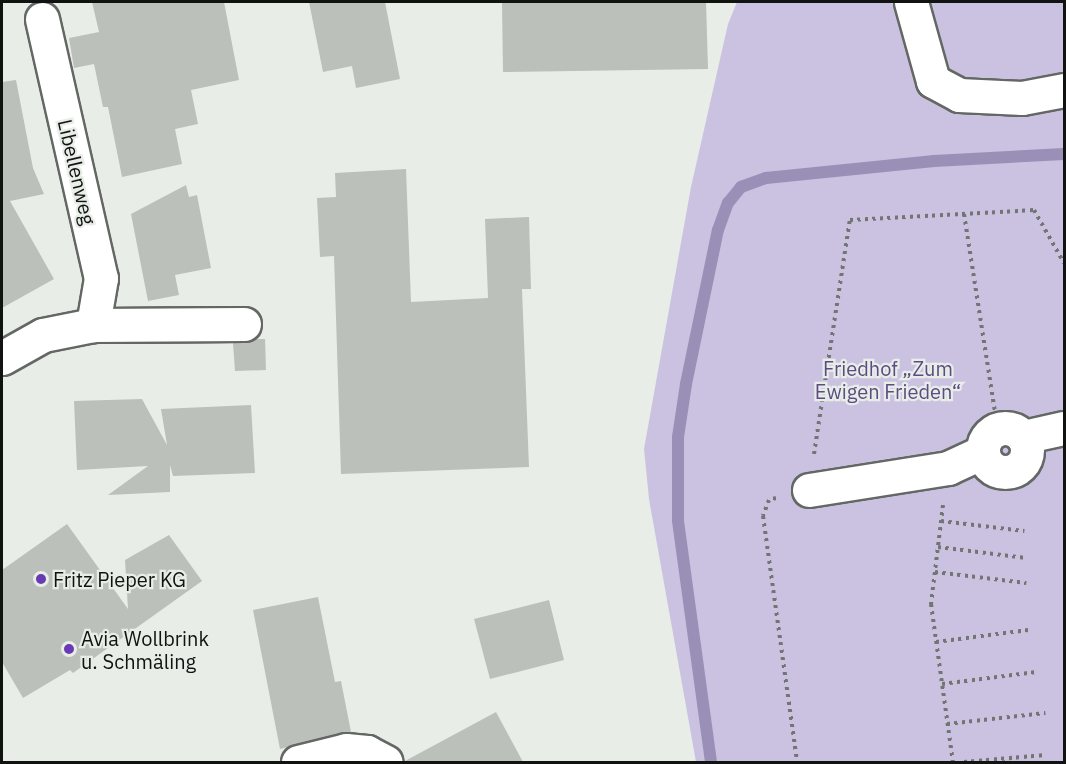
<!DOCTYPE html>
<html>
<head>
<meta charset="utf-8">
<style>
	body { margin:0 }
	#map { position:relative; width:1066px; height:764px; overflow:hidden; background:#e8ede8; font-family:"IBM Plex Sans",sans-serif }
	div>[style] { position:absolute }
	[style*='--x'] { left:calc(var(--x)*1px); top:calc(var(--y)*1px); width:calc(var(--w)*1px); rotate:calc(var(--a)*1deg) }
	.green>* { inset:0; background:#cac2e0 }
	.stream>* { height:12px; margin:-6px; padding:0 6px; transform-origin:6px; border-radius:6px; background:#9a90b7 }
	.building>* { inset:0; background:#bbc0bb }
	.path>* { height:4px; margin-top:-2px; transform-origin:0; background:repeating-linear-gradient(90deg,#727572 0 3px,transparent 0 7.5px) }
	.roads { filter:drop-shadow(2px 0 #636864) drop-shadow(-2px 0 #636864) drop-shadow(0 2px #636864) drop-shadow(0 -2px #636864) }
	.minor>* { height:33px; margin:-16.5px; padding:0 16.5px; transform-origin:16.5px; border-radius:16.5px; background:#fff }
	.minor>.ring { margin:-16.5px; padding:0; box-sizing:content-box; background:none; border:33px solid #fff; border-radius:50% }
	.dots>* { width:16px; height:16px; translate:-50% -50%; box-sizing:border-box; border:3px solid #e8ede8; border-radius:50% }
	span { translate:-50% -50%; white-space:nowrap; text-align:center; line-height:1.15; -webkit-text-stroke:4.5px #e8ede8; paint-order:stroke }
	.street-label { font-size:20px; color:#111311 }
	.park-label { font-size:20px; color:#5c4c82 }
	.poi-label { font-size:20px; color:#111311 }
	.left { translate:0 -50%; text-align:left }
	.frame { position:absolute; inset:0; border:3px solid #111311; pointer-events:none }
</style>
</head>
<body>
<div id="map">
	<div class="green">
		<i style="clip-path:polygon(737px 2px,1064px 2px,1064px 762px,696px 762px,649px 499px,644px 449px,691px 187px,728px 24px)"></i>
	</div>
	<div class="stream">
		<i style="--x:711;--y:762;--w:244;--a:-97.8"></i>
		<i style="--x:678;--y:520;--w:83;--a:-90"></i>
		<i style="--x:678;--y:437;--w:54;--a:-81.4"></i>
		<i style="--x:686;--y:384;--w:157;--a:-78.3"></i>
		<i style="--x:718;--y:230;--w:29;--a:-70"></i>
		<i style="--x:728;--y:203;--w:21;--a:-51"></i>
		<i style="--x:741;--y:187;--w:27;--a:-20"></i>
		<i style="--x:766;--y:178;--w:169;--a:-5.8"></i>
		<i style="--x:934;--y:161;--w:130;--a:-3.1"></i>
	</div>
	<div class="building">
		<i style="clip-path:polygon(92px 2px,224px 2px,239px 80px,191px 90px,198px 124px,175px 129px,182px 164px,122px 177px,108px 107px,103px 107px,94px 64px,74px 68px,69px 38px,99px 32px)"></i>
		<i style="clip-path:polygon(309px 2px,385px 2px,400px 79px,356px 88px,352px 66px,323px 72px)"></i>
		<i style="clip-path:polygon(502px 2px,706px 2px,708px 69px,503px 72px)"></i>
		<i style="clip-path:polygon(16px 80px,33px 168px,44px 194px,10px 201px,54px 279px,2px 308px,2px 82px)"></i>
		<i style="clip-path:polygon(406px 169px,411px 302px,488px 298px,485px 219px,529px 217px,531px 289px,522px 289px,529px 467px,341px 474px,334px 256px,320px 257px,317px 198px,336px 197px,335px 173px)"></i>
		<i style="clip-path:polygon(186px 185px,189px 197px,197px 195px,211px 268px,175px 275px,179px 295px,148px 301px,131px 214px)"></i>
		<i style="clip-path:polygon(254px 339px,265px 339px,266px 370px,235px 371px,233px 343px)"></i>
		<i style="clip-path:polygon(142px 399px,167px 445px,161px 409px,251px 405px,255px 473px,173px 476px,170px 465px,170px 492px,108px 495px,148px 466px,77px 470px,74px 401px)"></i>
		<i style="clip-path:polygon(67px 524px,128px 609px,125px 560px,169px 535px,202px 581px,73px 673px,70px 670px,23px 698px,2px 662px,2px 570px)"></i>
		<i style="clip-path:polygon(318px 597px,335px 682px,341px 681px,351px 732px,280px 749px,253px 610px)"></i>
		<i style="clip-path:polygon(549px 600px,564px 660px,490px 679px,474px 619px)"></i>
		<i style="clip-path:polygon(496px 712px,523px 762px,405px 762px,405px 761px)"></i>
	</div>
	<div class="path">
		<i style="--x:964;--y:214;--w:201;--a:81.1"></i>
		<i style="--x:814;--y:454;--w:237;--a:-81.3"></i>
		<i style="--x:850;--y:220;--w:184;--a:-3.1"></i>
		<i style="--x:1034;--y:210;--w:61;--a:60.5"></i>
		<i style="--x:776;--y:498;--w:7;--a:164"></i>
		<i style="--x:769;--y:500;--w:17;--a:111"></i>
		<i style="--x:763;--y:516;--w:248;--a:82.1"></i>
		<i style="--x:943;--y:505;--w:100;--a:96.9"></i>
		<i style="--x:931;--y:604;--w:160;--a:82.1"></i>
		<i style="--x:941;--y:521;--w:84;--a:6.9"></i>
		<i style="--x:938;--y:547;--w:89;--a:7.1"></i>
		<i style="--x:935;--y:572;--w:92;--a:6.9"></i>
		<i style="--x:936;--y:642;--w:93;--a:-7.4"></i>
		<i style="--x:942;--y:684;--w:95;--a:-7.3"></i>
		<i style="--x:947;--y:724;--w:99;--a:-6.4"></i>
		<i style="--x:964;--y:762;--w:82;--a:-4.9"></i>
	</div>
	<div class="roads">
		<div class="minor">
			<i style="--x:911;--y:2;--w:82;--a:74.4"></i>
			<i style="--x:933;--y:81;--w:30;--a:28"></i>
			<i style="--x:959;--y:95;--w:63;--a:2.7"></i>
			<i style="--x:1022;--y:98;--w:43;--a:-10.8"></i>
			<i style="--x:42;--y:19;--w:266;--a:77.2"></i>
			<i style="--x:101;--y:278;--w:48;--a:99.7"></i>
			<i style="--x:2;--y:358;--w:47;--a:-29.3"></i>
			<i style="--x:43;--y:335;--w:51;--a:-11.3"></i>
			<i style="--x:93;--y:325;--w:151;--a:-0.4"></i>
			<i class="ring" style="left:983px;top:428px;width:11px;height:11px"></i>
			<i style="--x:1023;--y:437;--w:42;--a:-12.4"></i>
			<i style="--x:809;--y:490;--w:141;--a:-9"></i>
			<i style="--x:948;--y:468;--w:38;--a:-25"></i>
			<i style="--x:298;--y:762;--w:49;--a:-14"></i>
			<i style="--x:346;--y:750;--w:21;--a:5"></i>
			<i style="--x:367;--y:752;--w:21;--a:28"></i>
		</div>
	</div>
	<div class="dots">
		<i style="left:41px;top:579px;background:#693ab2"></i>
		<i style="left:69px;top:649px;background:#693ab2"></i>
	</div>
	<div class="street-label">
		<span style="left:77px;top:172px;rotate:77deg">Libellenweg</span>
	</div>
	<div class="park-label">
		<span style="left:888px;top:380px">Friedhof „Zum<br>Ewigen Frieden“</span>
	</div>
	<div class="poi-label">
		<span class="left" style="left:53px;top:579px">Fritz Pieper KG</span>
		<span class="left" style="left:81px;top:650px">Avia Wollbrink<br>u. Schmäling</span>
	</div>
	<div class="frame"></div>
</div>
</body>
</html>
